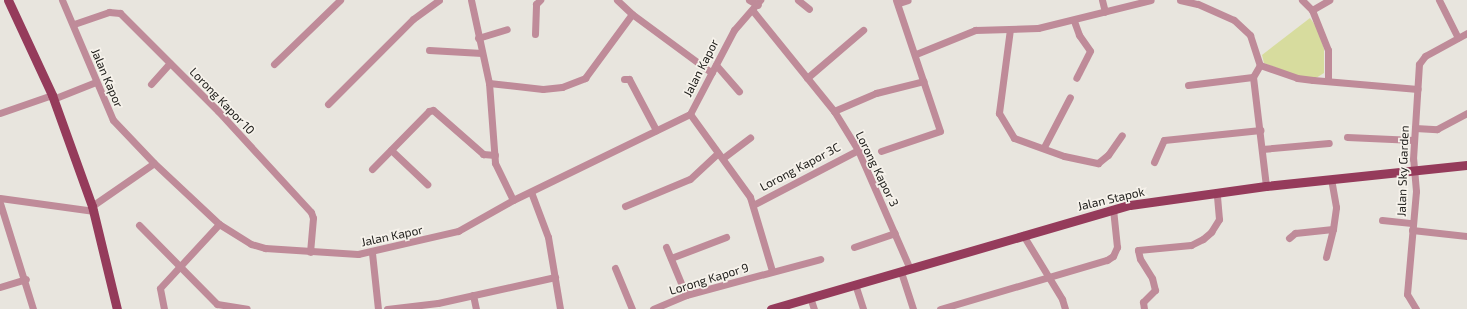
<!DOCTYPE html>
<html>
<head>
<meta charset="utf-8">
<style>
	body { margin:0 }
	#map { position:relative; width:1467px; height:309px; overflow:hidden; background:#e8e5de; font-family:"Exo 2",sans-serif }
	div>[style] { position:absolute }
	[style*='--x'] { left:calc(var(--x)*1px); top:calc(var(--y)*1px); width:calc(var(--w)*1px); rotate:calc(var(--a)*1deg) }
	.green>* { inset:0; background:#d7dc9e }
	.minor>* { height:7px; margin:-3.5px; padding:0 3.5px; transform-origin:3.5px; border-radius:3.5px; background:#bf8b99 }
	.major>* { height:9px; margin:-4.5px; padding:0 4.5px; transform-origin:4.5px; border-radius:4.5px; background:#953b5b }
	span { translate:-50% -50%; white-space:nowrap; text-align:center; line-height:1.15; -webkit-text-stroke:3.5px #f6f2eb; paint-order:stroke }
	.street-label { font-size:12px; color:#21201d }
</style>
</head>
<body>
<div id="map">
	<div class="green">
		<i style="clip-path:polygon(1310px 18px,1318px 29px,1324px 49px,1324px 73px,1316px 78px,1297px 76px,1264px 63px,1262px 55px)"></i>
	</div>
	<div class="minor">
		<i style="--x:62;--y:0;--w:130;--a:67"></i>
		<i style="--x:113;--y:120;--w:59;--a:46.4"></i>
		<i style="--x:154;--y:163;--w:89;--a:43.2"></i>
		<i style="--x:219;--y:224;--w:38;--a:32"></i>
		<i style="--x:251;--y:244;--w:15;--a:16"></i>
		<i style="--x:265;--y:248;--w:93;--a:3.7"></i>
		<i style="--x:358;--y:254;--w:103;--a:-13"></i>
		<i style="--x:458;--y:231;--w:63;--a:-29.4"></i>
		<i style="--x:513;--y:200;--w:197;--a:-25.9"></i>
		<i style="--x:690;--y:114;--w:95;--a:-62.4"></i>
		<i style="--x:734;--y:30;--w:40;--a:-49"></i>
		<i style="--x:471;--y:0;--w:85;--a:77.8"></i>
		<i style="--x:489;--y:83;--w:80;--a:85.7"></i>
		<i style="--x:495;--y:163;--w:41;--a:64.1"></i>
		<i style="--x:617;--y:0;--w:21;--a:43"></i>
		<i style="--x:632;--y:14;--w:99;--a:36.4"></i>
		<i style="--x:749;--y:0;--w:10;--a:29"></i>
		<i style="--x:798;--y:0;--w:14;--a:39"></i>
		<i style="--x:1102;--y:0;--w:12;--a:76"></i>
		<i style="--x:1180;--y:0;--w:18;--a:13"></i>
		<i style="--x:1198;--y:4;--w:39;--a:24"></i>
		<i style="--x:1234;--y:20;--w:22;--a:43"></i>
		<i style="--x:1250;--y:35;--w:32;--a:72"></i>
		<i style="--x:1302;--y:0;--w:14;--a:45"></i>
		<i style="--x:1312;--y:10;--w:43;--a:68.2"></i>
		<i style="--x:1328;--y:50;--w:31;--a:90"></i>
		<i style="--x:1439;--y:0;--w:42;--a:63.4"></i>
		<i style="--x:899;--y:3;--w:9;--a:-18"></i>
		<i style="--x:1312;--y:10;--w:20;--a:-30"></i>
		<i style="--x:753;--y:11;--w:129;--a:51"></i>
		<i style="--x:834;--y:111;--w:46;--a:58.4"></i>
		<i style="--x:858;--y:150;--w:130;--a:66.4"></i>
		<i style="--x:1074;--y:21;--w:15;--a:70"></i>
		<i style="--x:1079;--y:35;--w:19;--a:55"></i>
		<i style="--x:1090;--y:51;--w:30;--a:117"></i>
		<i style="--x:74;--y:24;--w:37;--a:-19"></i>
		<i style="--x:109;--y:12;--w:11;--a:5"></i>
		<i style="--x:120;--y:13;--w:139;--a:45"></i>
		<i style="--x:218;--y:111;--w:137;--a:47.4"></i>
		<i style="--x:311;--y:212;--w:6;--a:72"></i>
		<i style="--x:313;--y:218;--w:34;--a:95"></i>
		<i style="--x:1010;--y:29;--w:85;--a:97.5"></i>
		<i style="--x:999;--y:113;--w:29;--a:59"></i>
		<i style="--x:1014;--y:138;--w:53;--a:19.8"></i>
		<i style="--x:1064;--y:156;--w:35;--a:12"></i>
		<i style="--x:1098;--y:163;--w:13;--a:-39"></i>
		<i style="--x:1108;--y:155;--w:24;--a:-55"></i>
		<i style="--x:535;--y:34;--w:30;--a:-88"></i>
		<i style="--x:536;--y:4;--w:6;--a:-45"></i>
		<i style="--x:478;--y:38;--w:30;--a:-17"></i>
		<i style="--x:429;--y:50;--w:53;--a:3.2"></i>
		<i style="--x:916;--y:54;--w:64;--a:-22.1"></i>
		<i style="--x:975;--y:30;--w:63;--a:-1.8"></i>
		<i style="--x:1038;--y:28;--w:116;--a:-13.9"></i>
		<i style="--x:274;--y:64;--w:92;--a:-44.1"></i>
		<i style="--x:716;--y:65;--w:35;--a:49"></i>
		<i style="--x:1260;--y:65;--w:39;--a:19"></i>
		<i style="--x:1297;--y:78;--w:16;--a:7"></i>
		<i style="--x:1313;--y:80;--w:105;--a:4.9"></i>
		<i style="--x:1260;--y:65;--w:14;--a:120"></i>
		<i style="--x:1253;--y:77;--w:110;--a:83.2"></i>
		<i style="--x:807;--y:78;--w:74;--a:-40.6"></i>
		<i style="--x:624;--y:79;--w:5;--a:0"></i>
		<i style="--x:629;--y:79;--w:58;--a:62.1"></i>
		<i style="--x:489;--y:83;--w:54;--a:6.3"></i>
		<i style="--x:543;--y:89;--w:19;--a:-6"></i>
		<i style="--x:562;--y:87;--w:25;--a:-21"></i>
		<i style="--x:585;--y:78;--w:79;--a:-53.7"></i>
		<i style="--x:151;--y:84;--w:28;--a:-48"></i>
		<i style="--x:1188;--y:85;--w:65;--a:-7"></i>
		<i style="--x:53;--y:99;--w:46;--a:-21.6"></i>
		<i style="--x:328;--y:104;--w:120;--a:-45"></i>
		<i style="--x:413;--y:19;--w:32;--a:-36"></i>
		<i style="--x:834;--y:111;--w:46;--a:-23.2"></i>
		<i style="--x:876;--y:93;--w:49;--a:-14"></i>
		<i style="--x:0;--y:113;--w:55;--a:-19.1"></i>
		<i style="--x:690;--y:114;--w:102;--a:54.1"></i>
		<i style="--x:750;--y:197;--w:77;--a:73.4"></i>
		<i style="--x:1415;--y:128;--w:22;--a:3"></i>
		<i style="--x:1437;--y:129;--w:34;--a:-28"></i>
		<i style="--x:1347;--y:137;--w:67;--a:2.6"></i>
		<i style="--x:1044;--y:147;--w:56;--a:-62.5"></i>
		<i style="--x:1262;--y:149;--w:67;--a:-5.1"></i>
		<i style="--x:391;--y:150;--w:50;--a:43.4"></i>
		<i style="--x:881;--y:151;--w:62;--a:-18.7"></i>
		<i style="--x:940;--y:131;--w:138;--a:-108.6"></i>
		<i style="--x:723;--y:158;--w:34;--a:-37"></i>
		<i style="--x:1154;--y:162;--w:24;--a:-66"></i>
		<i style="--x:1164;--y:140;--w:97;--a:-5.9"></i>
		<i style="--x:372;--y:169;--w:81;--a:-45.5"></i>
		<i style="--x:429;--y:111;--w:4;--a:-14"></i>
		<i style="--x:433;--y:110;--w:67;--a:41.3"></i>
		<i style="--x:483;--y:154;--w:12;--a:5"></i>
		<i style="--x:531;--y:192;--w:48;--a:69.3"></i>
		<i style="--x:548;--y:237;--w:73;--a:80.5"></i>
		<i style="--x:0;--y:198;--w:95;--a:7.9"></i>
		<i style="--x:0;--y:203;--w:111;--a:72.7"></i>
		<i style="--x:753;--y:205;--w:119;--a:-27.6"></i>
		<i style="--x:92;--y:206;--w:75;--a:-34.7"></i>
		<i style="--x:625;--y:206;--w:70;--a:-22.6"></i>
		<i style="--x:690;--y:179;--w:38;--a:-43"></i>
		<i style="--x:1382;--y:220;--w:30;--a:6"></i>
		<i style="--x:139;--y:225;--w:111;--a:45.4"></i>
		<i style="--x:217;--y:304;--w:30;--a:9"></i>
		<i style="--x:1412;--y:230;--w:55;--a:6.2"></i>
		<i style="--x:1023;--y:235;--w:75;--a:58.6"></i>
		<i style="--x:1062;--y:299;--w:10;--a:73"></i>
		<i style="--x:1289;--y:238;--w:8;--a:-40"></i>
		<i style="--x:1295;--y:233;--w:38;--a:-6"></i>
		<i style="--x:1333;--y:229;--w:22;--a:-82"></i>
		<i style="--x:1336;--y:207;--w:27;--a:-100"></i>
		<i style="--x:666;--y:247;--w:52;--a:67.4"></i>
		<i style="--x:854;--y:247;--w:43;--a:-18.9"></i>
		<i style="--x:372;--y:253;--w:56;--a:83.9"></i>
		<i style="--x:1326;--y:257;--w:29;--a:-76"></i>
		<i style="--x:671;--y:258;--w:59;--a:-20.9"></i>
		<i style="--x:615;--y:268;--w:44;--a:67.5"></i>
		<i style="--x:901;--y:272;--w:39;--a:72"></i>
		<i style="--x:855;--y:284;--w:26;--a:72"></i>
		<i style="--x:0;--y:287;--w:27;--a:-17"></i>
		<i style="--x:473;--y:295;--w:14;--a:78"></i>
		<i style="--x:810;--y:297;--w:13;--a:72"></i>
		<i style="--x:164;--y:309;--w:21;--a:-101"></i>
		<i style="--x:160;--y:288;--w:87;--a:-47.3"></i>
		<i style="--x:387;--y:309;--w:51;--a:-6.7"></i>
		<i style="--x:438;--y:303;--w:120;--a:-12.5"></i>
		<i style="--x:653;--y:309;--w:36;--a:-23"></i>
		<i style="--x:686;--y:295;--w:139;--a:-15"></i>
		<i style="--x:940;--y:309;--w:174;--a:-16.4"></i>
		<i style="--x:1107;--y:260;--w:7;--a:-34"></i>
		<i style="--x:1113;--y:256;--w:10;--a:-66"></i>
		<i style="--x:1117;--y:247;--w:37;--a:-96"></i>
		<i style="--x:1144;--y:309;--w:7;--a:-98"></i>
		<i style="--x:1143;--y:302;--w:17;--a:-45"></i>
		<i style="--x:1155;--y:290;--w:12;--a:-104"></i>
		<i style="--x:1152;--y:278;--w:22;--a:-122"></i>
		<i style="--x:1140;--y:259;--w:9;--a:-103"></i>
		<i style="--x:1138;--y:250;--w:53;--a:-5.4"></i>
		<i style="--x:1191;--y:245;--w:13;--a:-27"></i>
		<i style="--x:1203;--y:239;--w:11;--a:-41"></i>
		<i style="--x:1211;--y:232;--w:15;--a:-58"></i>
		<i style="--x:1219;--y:219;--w:25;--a:-95"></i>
		<i style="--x:1416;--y:309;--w:17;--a:-121"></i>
		<i style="--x:1407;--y:294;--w:103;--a:-85"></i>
		<i style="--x:1416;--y:191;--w:32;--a:-95"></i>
		<i style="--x:1413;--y:159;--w:95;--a:-86.4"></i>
		<i style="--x:1419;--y:64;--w:10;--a:-53"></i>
		<i style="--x:1425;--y:56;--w:48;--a:-28.7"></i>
	</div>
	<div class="major">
		<i style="--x:8;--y:0;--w:105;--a:65.1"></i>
		<i style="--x:52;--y:95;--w:118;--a:70.2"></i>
		<i style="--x:92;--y:206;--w:106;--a:76.4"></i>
		<i style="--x:771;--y:309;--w:374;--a:-16.2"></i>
		<i style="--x:1130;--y:205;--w:137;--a:-8"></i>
		<i style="--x:1266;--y:186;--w:202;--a:-6"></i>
	</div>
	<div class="street-label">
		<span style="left:701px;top:68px;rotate:-63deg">Jalan Kapor</span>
		<span style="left:107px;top:78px;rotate:67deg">Jalan Kapor</span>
		<span style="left:222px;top:101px;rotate:46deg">Lorong Kapor 10</span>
		<span style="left:800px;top:167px;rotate:-28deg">Lorong Kapor 3C</span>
		<span style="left:877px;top:169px;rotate:64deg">Lorong Kapor 3</span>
		<span style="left:1403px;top:171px;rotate:-88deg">Jalan Sky Garden</span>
		<span style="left:1111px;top:199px;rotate:-13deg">Jalan Stapok</span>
		<span style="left:392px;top:236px;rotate:-12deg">Jalan Kapor</span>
		<span style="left:709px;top:279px;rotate:-17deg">Lorong Kapor 9</span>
	</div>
</div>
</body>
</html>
